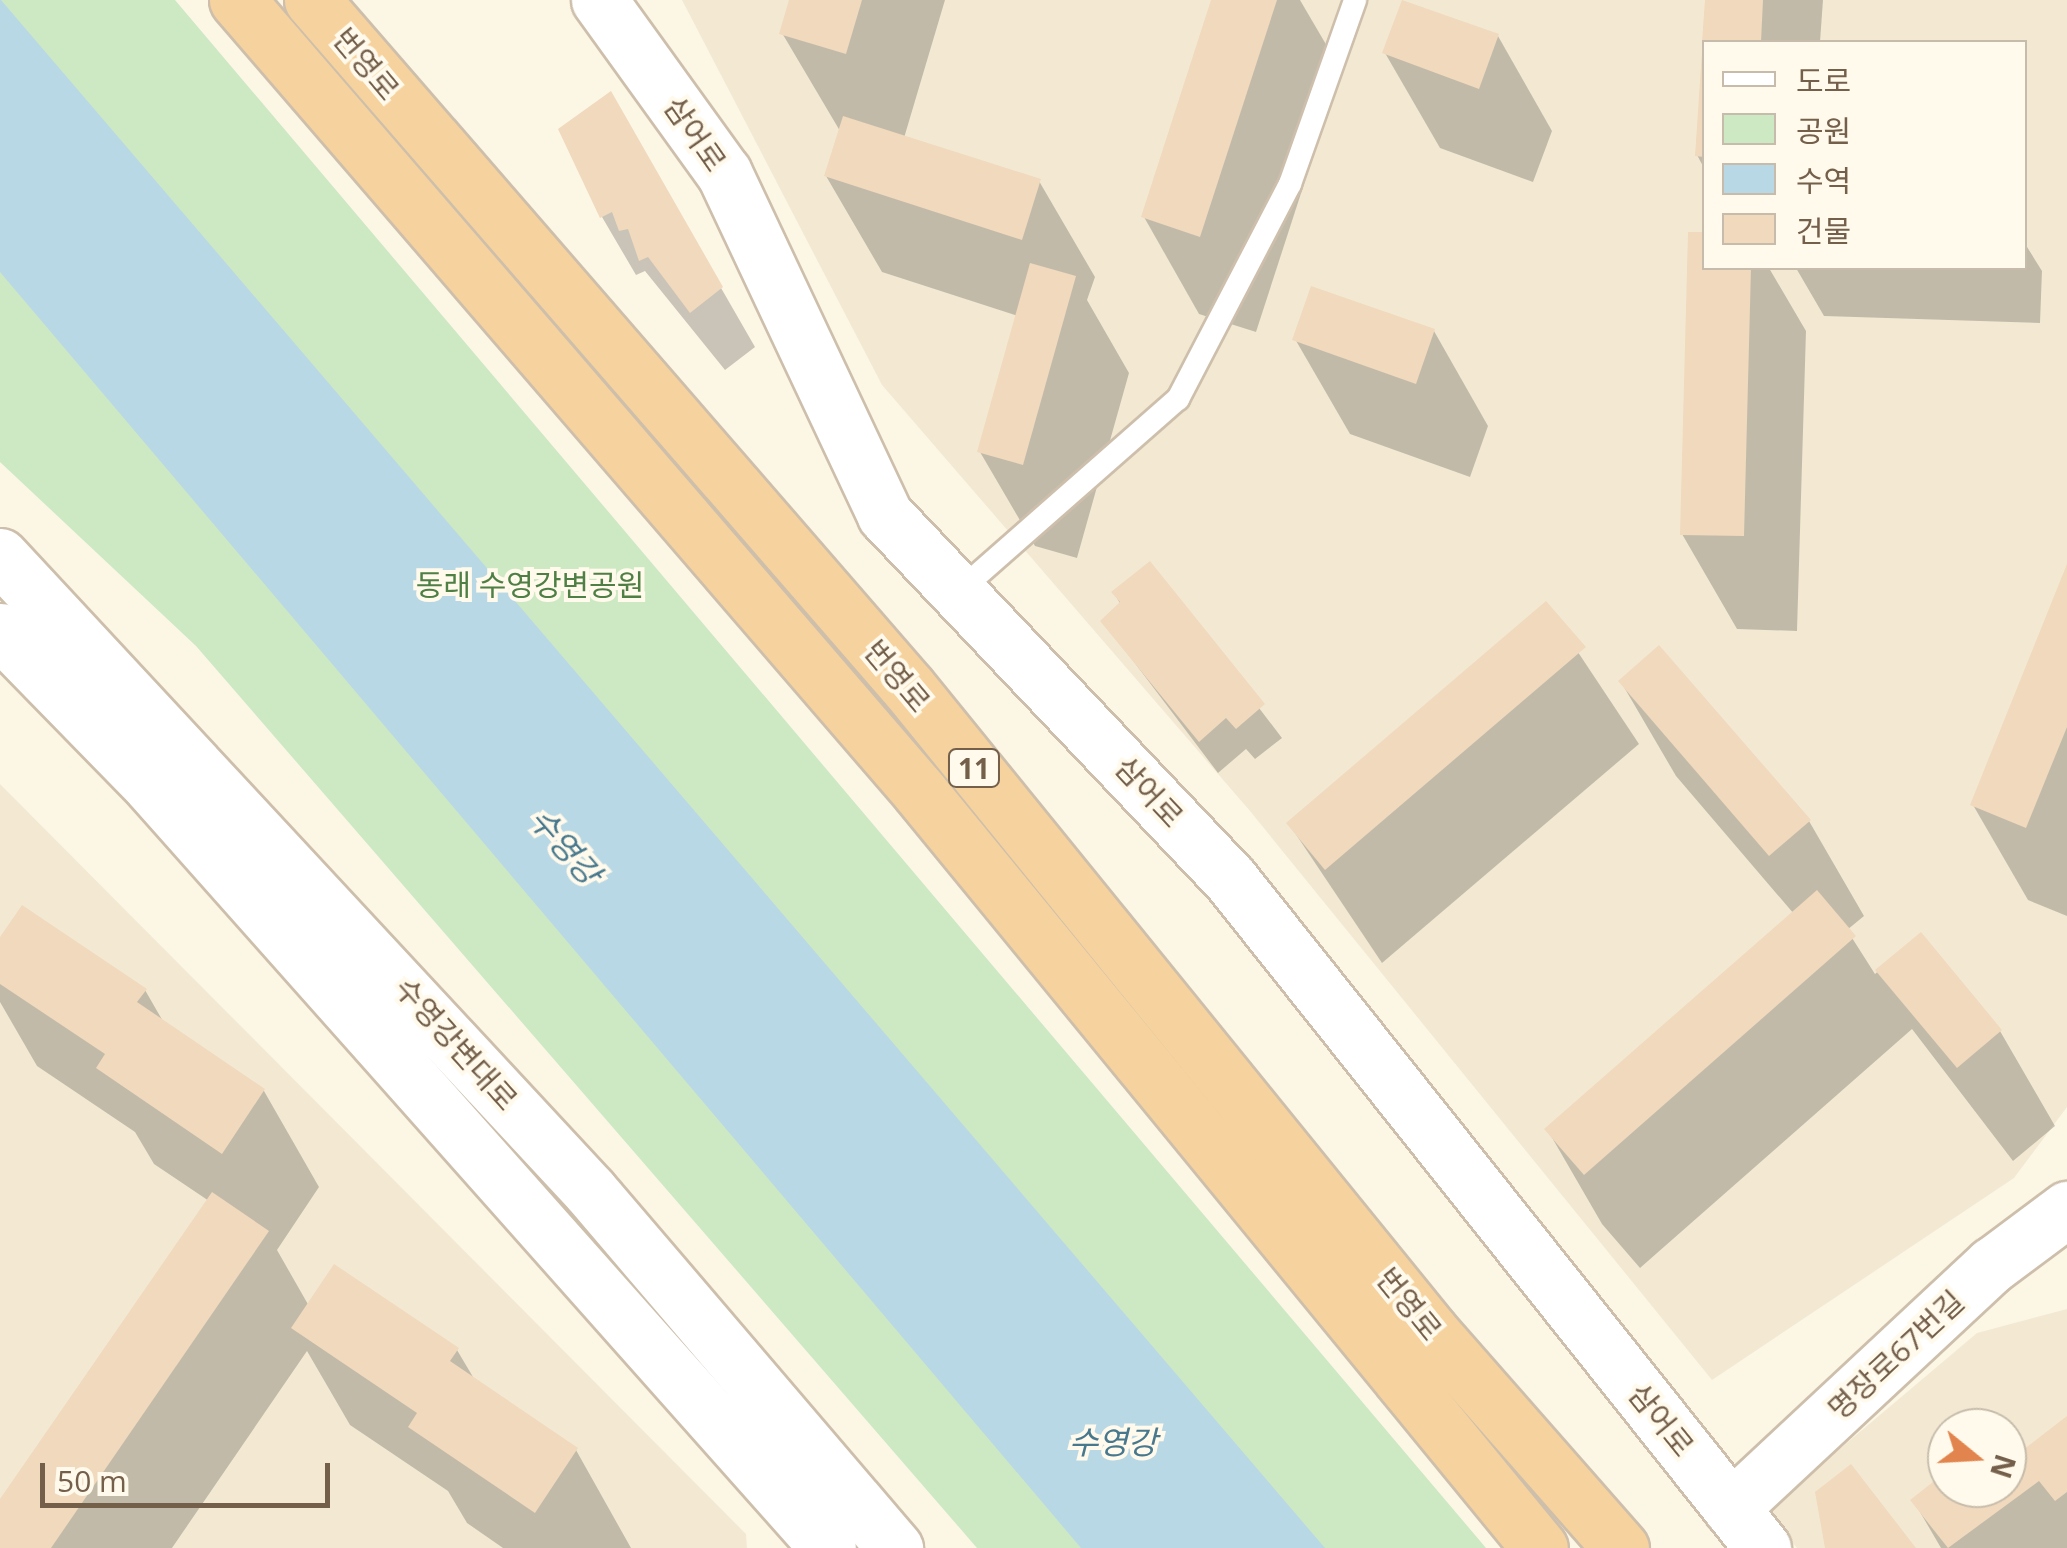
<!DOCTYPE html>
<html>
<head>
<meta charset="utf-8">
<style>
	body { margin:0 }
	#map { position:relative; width:2067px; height:1548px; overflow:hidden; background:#fcf6e5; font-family:"Open Sans","Noto Sans KR",sans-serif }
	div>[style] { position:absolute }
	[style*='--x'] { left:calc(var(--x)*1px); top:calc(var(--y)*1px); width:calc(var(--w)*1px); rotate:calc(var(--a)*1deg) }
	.residential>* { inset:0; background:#f3e9d3 }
	.green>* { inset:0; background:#cde9c3 }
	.water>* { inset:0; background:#b9d8e5 }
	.shadow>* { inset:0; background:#0003 }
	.building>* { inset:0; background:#f0d9bd }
	.roads { filter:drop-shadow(2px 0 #cdbfab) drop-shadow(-2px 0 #cdbfab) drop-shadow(0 2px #cdbfab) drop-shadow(0 -2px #cdbfab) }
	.service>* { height:22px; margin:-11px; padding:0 11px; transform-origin:11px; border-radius:11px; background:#fff }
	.secondary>* { height:55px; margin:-27.5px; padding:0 27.5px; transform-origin:27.5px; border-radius:27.5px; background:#fff }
	.trunk>* { height:55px; margin:-27.5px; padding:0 27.5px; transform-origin:27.5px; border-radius:27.5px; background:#f6d29e }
	span { translate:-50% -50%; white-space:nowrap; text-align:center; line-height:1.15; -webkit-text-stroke:8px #fffaeb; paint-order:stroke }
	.shield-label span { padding:2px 8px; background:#fffaeb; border:2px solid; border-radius:8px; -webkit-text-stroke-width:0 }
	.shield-label { font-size:28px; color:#745f4b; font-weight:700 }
	.street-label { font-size:30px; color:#745f4b }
	.park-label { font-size:30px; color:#4e7f45 }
	.water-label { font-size:32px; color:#48788d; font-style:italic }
	.legend { position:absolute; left:1702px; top:40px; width:325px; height:230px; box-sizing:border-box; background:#fffaeb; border:2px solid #c7bcab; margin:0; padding:12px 18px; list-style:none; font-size:30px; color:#745f4b }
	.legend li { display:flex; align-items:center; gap:20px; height:50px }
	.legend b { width:50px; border:2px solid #c7bcab }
	.north { position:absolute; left:1927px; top:1408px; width:100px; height:100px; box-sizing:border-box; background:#fffaeb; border:2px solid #c7bcab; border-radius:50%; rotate:108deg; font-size:28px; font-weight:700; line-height:40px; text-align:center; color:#745f4b }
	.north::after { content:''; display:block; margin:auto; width:35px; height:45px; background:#e2844d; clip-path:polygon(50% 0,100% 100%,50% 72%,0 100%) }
	.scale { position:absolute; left:40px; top:1463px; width:290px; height:45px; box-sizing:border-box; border:5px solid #745f4b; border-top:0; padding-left:12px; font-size:30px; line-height:35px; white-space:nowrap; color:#745f4b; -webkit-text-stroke:8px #fffaeb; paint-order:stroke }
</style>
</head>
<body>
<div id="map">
	<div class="residential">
		<i style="clip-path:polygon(evenodd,682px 0,2067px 0,2067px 1107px,2014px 1178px,1712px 1380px,1250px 811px,882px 385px,682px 0,1704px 42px,2024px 42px,2024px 268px,1704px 268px,1704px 42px)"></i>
		<i style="clip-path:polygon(0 784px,746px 1534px,747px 1548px,0 1548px)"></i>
		<i style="clip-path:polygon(evenodd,2067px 1309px,2067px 1548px,1797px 1548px,1766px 1511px,1977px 1333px,2067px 1309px,1947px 1428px,2007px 1428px,2007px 1488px,1947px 1488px,1947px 1428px)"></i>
	</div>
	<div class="green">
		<i style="clip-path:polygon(0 0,175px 0,1486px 1548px,977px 1548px,196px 646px,0 462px)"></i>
	</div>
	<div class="water">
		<i style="clip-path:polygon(0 0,1px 0,1325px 1548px,1081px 1548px,0 272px)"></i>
	</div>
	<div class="shadow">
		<i style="clip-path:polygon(791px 0,945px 0,904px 138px,1039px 181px,1095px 277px,1087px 300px,1129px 373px,1077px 558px,1035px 546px,980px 452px,1018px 316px,882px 272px,826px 176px,840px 131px,782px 33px)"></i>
		<i style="clip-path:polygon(1214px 0,1300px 0,1341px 70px,1256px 332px,1199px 314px,1144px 217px)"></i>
		<i style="clip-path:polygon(1708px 0,1823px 0,1820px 42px,1705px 42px)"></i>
		<i style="clip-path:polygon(1498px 36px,1552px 131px,1533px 182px,1440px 148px,1385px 53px)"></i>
		<i style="clip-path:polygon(1704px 46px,1704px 168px,1697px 155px)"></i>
		<i style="clip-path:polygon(610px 95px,755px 347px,725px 370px,645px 271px,636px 275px,602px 217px)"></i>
		<i style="clip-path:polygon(1691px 235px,1704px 235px,1704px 268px,1769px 268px,1806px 331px,1797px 631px,1737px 629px,1682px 534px)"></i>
		<i style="clip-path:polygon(2024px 242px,2042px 271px,2040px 323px,1824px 316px,1796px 268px,2024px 268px)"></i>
		<i style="clip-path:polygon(1434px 331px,1488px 426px,1470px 477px,1350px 434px,1295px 339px)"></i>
		<i style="clip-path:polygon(1150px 565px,1282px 738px,1255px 759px,1246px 749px,1218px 773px,1103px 621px,1121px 605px,1114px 593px)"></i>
		<i style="clip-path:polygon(2067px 570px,2067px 916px,2028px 900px,1973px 805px)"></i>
		<i style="clip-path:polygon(1546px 604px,1639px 744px,1382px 963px,1289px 824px)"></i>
		<i style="clip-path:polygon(1621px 682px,1809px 821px,1864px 916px,1847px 930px,1875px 974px,1920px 935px,2000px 1031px,2055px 1126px,2013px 1161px,1912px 1029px,1640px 1268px,1602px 1224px,1547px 1129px,1794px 914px,1676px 776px)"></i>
		<i style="clip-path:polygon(0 942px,145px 990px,164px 1023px,264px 1091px,319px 1187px,277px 1250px,309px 1306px,457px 1350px,476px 1382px,576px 1450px,631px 1548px,503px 1548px,467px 1523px,448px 1491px,350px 1425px,307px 1351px,172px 1548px,0 1548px,0 1503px,209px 1201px,154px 1164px,135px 1132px,37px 1066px,0 1002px)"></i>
		<i style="clip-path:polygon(2067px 1419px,2067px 1548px,1941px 1548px,1913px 1500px,1947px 1474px,1947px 1488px,2007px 1488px,2007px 1441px,2019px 1457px)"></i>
	</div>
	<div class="building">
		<i style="clip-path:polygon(789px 0,862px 0,846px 54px,779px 34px)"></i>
		<i style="clip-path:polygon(1211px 0,1277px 0,1200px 237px,1141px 217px)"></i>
		<i style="clip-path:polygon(1402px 0,1499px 34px,1479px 89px,1382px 53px)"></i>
		<i style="clip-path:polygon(1705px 0,1763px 0,1761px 42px,1702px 42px)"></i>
		<i style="clip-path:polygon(1702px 52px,1704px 52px,1704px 157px,1695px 156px)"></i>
		<i style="clip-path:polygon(611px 91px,723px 287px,690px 313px,648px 257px,639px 261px,628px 229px,619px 231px,612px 212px,600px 218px,558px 129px)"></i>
		<i style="clip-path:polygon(843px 116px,1041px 179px,1022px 240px,824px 176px)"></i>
		<i style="clip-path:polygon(1688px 232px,1704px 232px,1704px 268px,1751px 268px,1744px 536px,1680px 535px)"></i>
		<i style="clip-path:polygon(1030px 263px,1076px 276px,1023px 465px,977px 452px)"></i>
		<i style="clip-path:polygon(1311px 286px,1435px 329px,1416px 384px,1292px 340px)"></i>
		<i style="clip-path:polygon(1150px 561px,1265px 704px,1236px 729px,1226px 718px,1199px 742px,1100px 621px,1120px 602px,1111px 592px)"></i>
		<i style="clip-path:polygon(2067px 564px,2067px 727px,2026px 828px,1970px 805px)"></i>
		<i style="clip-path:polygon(1546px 601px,1586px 647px,1325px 870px,1286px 823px)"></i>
		<i style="clip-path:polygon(1659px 645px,1811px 820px,1769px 856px,1618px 681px)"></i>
		<i style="clip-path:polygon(1817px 890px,1856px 936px,1584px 1175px,1544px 1129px)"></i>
		<i style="clip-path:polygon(22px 905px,147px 989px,137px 1002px,265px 1089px,222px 1154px,96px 1068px,105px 1054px,0 984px,0 937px)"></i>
		<i style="clip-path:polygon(1921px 932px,2002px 1030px,1957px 1068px,1875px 970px)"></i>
		<i style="clip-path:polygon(212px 1192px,269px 1231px,51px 1548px,0 1548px,0 1499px)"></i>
		<i style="clip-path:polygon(334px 1264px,459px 1348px,450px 1361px,578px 1448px,535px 1513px,408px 1427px,417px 1413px,291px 1328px)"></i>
		<i style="clip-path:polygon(2067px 1416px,2067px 1492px,2055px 1501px,2039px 1481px,1948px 1548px,1910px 1500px,1947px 1471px,1947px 1488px,2007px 1488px,2007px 1437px,2019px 1453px)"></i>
		<i style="clip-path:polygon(1851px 1464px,1916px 1548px,1825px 1548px,1815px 1492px)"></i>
	</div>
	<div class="roads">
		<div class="service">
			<i style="--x:958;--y:592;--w:293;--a:-41.3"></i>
			<i style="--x:1178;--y:399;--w:242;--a:-62.5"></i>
			<i style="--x:1290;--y:184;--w:195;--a:-70.5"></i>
		</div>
		<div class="secondary">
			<i style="--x:599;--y:0;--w:213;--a:54.2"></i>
			<i style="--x:724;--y:173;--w:378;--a:64.8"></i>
			<i style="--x:885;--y:515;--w:503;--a:46.53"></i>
			<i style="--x:1231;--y:880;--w:854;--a:51.47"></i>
			<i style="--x:0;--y:556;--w:867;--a:47.1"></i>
			<i style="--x:590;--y:1191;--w:470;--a:49.5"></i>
			<i style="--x:0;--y:631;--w:216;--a:45.7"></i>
			<i style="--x:151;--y:786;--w:1019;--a:48.38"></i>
			<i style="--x:1731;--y:1508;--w:357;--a:-43"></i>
			<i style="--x:1992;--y:1265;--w:94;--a:-36.7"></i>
		</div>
		<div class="trunk">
			<i style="--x:237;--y:0;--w:1044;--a:49.23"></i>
			<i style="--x:919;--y:791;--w:979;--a:50.64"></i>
			<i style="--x:312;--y:0;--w:909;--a:49.06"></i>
			<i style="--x:908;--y:687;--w:830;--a:50.96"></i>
			<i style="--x:1431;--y:1332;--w:288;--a:48.7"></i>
		</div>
	</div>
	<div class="shield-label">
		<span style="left:974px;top:768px">11</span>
	</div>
	<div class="street-label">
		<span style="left:366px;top:64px;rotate:50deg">번영로</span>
		<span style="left:695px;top:134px;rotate:55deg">삼어로</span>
		<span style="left:897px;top:676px;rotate:50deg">번영로</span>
		<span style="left:1149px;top:792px;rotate:47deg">삼어로</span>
		<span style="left:456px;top:1044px;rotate:48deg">수영강변대로</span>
		<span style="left:1409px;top:1304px;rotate:51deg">번영로</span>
		<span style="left:1896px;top:1355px;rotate:-43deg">명장로67번길</span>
		<span style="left:1661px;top:1420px;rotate:51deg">삼어로</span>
	</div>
	<div class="park-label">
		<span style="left:530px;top:585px">동래 수영강변공원</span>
	</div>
	<div class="water-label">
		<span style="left:565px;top:846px;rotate:49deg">수영강</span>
		<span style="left:1113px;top:1442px">수영강</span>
	</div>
	<ul class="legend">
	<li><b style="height:12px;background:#fff"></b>도로</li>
	<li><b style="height:28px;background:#cde9c3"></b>공원</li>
	<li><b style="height:28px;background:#b9d8e5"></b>수역</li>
	<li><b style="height:28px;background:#f0d9bd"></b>건물</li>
	</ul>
	<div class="north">N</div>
	<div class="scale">50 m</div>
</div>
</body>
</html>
